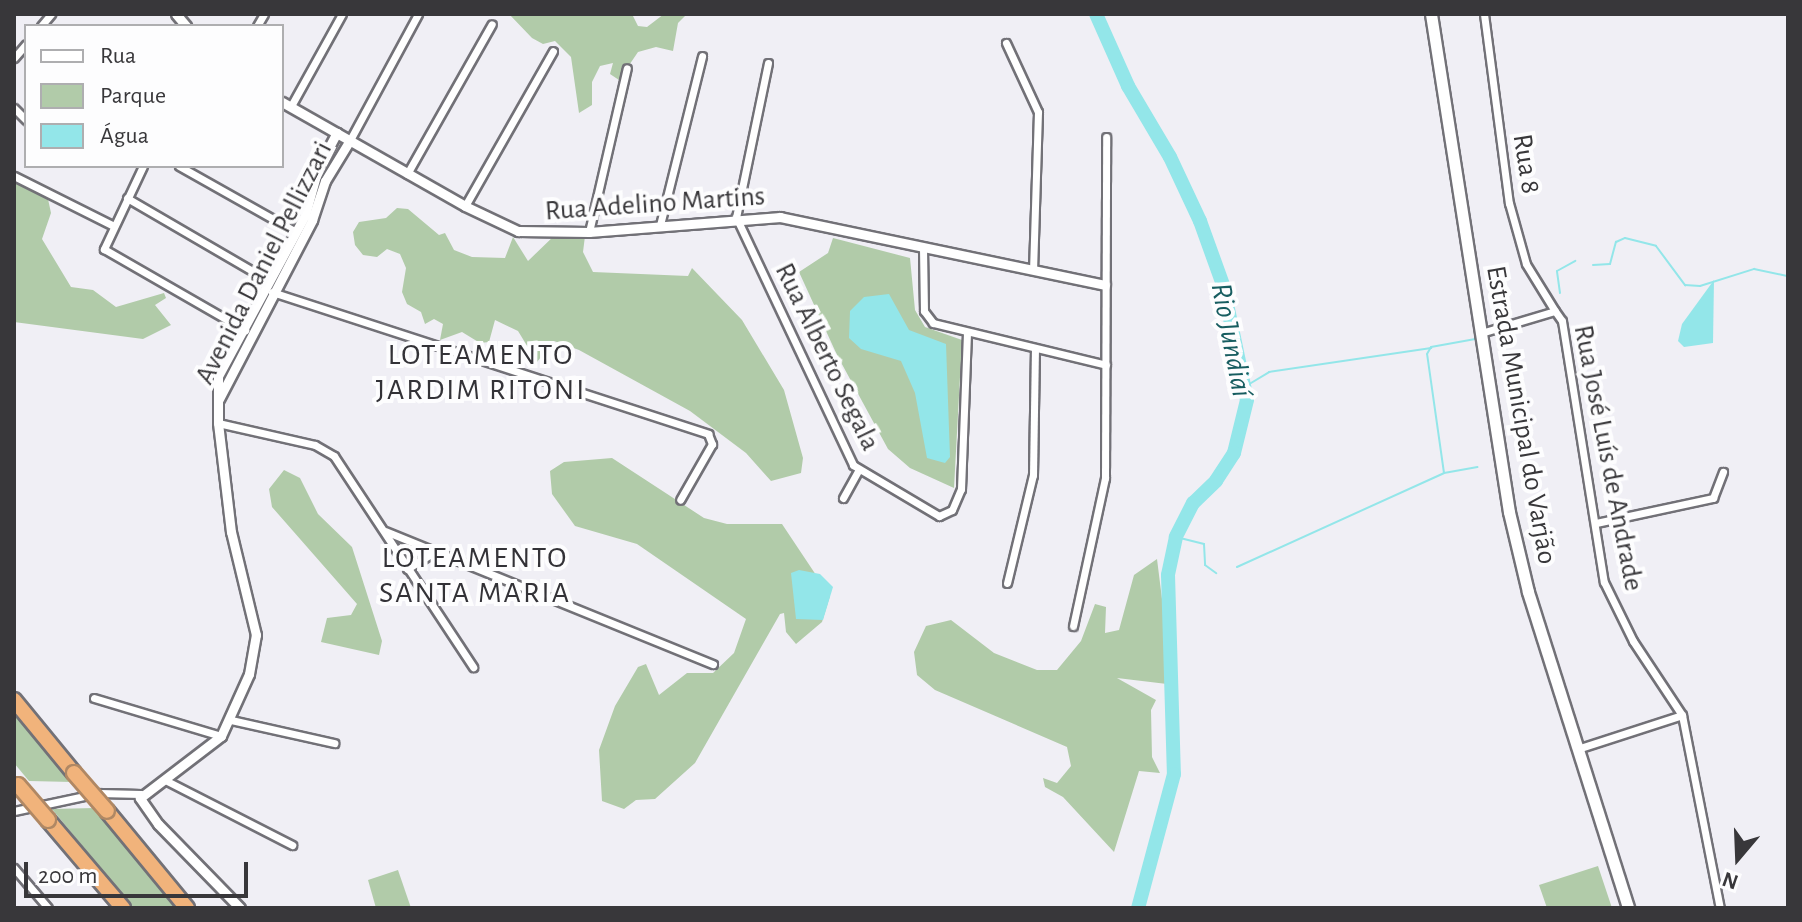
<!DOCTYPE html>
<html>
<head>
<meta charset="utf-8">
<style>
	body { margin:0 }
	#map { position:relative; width:1802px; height:922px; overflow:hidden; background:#f0eff5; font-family:"Alegreya Sans",sans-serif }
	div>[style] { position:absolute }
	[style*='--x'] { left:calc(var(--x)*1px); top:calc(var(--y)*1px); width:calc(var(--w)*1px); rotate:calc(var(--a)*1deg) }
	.green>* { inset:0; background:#b1cba9 }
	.water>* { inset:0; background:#93e6e9 }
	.stream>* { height:2px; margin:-1px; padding:0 1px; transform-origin:1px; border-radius:1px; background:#93e6e9 }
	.river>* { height:14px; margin:-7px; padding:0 7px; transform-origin:7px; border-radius:7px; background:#93e6e9 }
	.roads { filter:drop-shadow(2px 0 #727177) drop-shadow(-2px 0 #727177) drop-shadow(0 2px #727177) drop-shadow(0 -2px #727177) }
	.minor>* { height:7px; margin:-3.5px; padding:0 3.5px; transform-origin:3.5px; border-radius:3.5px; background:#fff }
	.tertiary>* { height:9px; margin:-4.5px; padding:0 4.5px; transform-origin:4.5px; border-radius:4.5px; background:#fff }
	.secondary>* { height:11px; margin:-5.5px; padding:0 5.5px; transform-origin:5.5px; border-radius:5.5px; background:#fff }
	.motorway>* { height:14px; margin:-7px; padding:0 7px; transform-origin:7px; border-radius:7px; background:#f1b37b }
	.bridges { filter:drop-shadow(2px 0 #b08864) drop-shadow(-2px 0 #b08864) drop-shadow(0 2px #b08864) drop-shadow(0 -2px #b08864) }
	.motorway-bridge>* { height:14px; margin:-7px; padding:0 7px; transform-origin:7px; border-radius:7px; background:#f1b37b }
	span { translate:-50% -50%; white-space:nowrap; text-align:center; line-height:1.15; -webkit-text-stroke:8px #fdfdfe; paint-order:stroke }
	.street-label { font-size:28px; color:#38373a }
	.water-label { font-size:30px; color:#175d60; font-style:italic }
	.neighbourhood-label { font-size:30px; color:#333237; letter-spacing:2px }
	.frame { position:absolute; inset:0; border:16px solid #38373a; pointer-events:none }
	.legend { position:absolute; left:24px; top:24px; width:260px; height:144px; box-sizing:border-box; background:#fdfdfe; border:2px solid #aeaeb0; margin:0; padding:10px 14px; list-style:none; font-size:24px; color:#38373a }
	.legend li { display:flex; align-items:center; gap:16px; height:40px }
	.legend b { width:40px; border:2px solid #aeaeb0 }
	.north { position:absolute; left:1698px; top:818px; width:80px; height:80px; -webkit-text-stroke:6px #fdfdfe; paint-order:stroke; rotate:199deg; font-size:22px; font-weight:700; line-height:32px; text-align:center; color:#38373a }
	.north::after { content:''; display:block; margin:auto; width:28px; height:36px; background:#38373a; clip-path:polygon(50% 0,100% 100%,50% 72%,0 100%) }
	.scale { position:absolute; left:24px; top:862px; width:224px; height:36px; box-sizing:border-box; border:4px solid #38373a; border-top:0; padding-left:10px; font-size:24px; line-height:28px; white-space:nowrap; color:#38373a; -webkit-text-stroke:6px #fdfdfe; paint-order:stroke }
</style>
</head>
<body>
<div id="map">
	<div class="green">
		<i style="clip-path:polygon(509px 14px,632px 14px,638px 26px,647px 27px,664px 14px,686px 15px,678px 23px,673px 51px,656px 47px,638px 52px,619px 80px,610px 74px,613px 63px,600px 66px,592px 82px,592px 105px,579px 113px,571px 57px,555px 41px,543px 44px,532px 38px)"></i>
		<i style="clip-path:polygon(14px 176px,48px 199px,51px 213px,42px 239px,71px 287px,93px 290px,116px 307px,164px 293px,166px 298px,155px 305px,171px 325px,143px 339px,14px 322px)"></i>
		<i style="clip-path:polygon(397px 208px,408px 209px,439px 235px,445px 233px,454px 250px,472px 257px,505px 258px,513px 237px,528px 261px,556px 234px,585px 236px,583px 252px,593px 272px,688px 276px,692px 268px,742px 320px,784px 390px,803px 458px,801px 473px,771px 481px,746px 453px,690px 411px,579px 350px,554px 341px,537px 362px,518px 331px,495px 320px,489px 342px,480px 343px,462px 332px,440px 340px,443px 324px,434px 319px,425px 324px,421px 312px,407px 304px,402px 292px,406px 268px,400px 254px,387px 249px,377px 257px,363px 255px,355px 245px,353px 232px,359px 222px,386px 218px)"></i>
		<i style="clip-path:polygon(833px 238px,910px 258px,915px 310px,925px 327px,962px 340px,954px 488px,910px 468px,888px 449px,837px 355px,799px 272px,828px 253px)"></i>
		<i style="clip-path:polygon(612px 458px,704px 518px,727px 524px,782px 524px,830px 596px,822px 622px,796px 644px,786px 632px,784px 613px,780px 614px,695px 763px,655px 799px,636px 800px,624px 809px,602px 801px,599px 750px,615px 706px,638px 667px,646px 664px,659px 695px,687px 673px,713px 673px,734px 653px,746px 619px,637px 544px,575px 526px,552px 494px,550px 471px,564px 462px)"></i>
		<i style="clip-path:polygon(284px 470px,300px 478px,318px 514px,352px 547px,382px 641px,379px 655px,321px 642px,327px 618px,351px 615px,357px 604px,272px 507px,269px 489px)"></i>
		<i style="clip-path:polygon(1157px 559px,1169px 655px,1167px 684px,1117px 678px,1156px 700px,1151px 710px,1152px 757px,1160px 773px,1139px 771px,1114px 852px,1063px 797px,1045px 787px,1043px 778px,1057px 783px,1071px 766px,1067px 747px,935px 690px,917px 675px,914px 652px,926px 626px,951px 620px,994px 653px,1037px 670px,1057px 670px,1081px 641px,1095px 604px,1106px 607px,1105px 633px,1119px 630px,1134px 575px)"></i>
		<i style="clip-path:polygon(14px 714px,72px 782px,29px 781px,14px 763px)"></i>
		<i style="clip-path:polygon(94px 808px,177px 908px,133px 908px,52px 809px)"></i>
		<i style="clip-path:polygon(1598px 866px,1612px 908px,1547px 908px,1539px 885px)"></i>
		<i style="clip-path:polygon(398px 870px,411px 908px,376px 908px,368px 880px)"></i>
	</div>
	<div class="water">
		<i style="clip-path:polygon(1714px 280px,1713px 343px,1684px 347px,1678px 341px,1682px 324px)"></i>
		<i style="clip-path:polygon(889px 294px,909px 330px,946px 344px,950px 457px,945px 463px,927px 458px,915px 393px,901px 361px,861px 349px,849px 338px,850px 311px,864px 297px)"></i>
		<i style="clip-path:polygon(799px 570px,820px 574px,833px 587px,823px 620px,796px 619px,791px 573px)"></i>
	</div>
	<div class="stream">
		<i style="--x:1593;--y:265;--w:17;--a:-3"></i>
		<i style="--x:1610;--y:264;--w:23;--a:-75"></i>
		<i style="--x:1616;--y:242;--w:10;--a:-24"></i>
		<i style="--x:1625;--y:238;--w:32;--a:14"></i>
		<i style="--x:1656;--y:246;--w:49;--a:53.4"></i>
		<i style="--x:1685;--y:285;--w:15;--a:4"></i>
		<i style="--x:1700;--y:286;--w:57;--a:-17.5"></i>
		<i style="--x:1754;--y:269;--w:35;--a:12"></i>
		<i style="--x:1560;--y:293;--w:22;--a:-98"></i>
		<i style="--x:1557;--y:271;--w:21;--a:-29"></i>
		<i style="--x:1246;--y:386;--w:27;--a:-31"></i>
		<i style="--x:1269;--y:372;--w:164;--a:-8.4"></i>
		<i style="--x:1444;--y:473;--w:120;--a:-98.1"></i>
		<i style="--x:1427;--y:354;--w:8;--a:-60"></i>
		<i style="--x:1431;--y:347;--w:45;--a:-10.3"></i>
		<i style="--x:1176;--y:537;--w:29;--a:14"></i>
		<i style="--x:1204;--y:544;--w:21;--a:87"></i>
		<i style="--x:1205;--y:565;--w:14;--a:36"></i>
		<i style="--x:1237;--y:567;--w:227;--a:-24.4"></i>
		<i style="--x:1444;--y:473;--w:34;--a:-10"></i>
	</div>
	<div class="river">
		<i style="--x:1096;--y:14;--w:79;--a:66"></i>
		<i style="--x:1128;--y:86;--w:82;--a:59.4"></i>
		<i style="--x:1170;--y:157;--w:71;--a:64.9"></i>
		<i style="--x:1200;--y:221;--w:68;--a:70.2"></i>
		<i style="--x:1223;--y:285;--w:117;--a:78.2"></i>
		<i style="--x:1247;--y:400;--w:55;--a:103.8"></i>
		<i style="--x:1234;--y:453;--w:33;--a:123"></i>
		<i style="--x:1216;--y:481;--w:32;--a:136"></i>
		<i style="--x:1193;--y:503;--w:38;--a:117"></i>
		<i style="--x:1176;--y:537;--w:39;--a:102"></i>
		<i style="--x:1168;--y:575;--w:199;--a:88.3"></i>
		<i style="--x:1174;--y:774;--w:139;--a:105"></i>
	</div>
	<div class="roads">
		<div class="minor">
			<i style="--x:1484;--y:14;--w:191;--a:82.5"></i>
			<i style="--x:1509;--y:203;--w:63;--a:74.4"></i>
			<i style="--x:1526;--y:264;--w:55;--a:58.3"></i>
			<i style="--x:41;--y:26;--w:16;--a:-50"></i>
			<i style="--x:257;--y:26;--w:14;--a:-60"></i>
			<i style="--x:1006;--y:43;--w:76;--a:65.1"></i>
			<i style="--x:1038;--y:112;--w:158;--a:91.8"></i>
			<i style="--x:14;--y:58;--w:18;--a:-49"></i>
			<i style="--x:768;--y:63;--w:157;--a:101.7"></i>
			<i style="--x:736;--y:217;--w:274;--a:64.7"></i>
			<i style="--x:853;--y:465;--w:100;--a:30.7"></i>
			<i style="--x:939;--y:516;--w:14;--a:-25"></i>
			<i style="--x:952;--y:510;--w:23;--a:-67"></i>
			<i style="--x:961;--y:489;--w:155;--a:-87.8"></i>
			<i style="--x:291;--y:106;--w:105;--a:-61"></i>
			<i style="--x:14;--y:108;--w:17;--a:45"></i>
			<i style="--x:350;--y:140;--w:143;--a:-61.6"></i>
			<i style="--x:143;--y:166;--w:92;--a:115.2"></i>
			<i style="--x:104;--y:249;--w:163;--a:29.9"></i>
			<i style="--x:179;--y:166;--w:134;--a:29.4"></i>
			<i style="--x:407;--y:174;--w:172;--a:-60.5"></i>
			<i style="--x:14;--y:176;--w:110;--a:26.6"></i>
			<i style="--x:127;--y:198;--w:163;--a:30.2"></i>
			<i style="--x:465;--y:206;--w:178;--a:-60.4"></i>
			<i style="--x:660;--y:225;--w:174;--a:-76"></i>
			<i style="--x:589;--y:232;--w:168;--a:-77"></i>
			<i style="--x:923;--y:248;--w:63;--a:89.1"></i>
			<i style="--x:924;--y:311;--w:15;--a:53"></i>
			<i style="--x:933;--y:323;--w:178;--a:13.6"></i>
			<i style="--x:272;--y:292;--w:459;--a:18"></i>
			<i style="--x:708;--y:434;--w:11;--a:68"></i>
			<i style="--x:712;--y:444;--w:64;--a:119.7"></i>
			<i style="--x:1481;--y:333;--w:77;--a:-16.6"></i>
			<i style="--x:1555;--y:311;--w:12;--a:55"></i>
			<i style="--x:1562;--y:321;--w:264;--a:80.9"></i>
			<i style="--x:1604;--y:582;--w:66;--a:63.8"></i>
			<i style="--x:1633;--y:641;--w:89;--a:56.5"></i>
			<i style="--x:1682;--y:715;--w:197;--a:78.9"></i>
			<i style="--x:218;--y:423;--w:99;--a:12.8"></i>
			<i style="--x:315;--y:445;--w:22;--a:30"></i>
			<i style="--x:334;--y:456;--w:253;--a:56.6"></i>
			<i style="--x:843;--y:498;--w:31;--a:-61"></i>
			<i style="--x:1596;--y:523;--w:120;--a:-12.1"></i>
			<i style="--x:1713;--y:498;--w:28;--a:-69"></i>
			<i style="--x:385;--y:531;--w:354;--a:22.1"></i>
			<i style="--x:407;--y:569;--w:32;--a:-32"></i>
			<i style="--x:1007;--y:583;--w:111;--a:-76.5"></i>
			<i style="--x:1033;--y:475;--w:126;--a:-89.1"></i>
			<i style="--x:1073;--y:626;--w:151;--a:-77.8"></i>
			<i style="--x:1105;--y:478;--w:341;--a:-89.8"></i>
			<i style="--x:94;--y:698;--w:133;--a:16.7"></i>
			<i style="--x:231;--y:720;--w:106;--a:12.6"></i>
			<i style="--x:1577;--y:749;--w:110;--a:-17.9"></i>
			<i style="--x:165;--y:780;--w:143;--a:27.1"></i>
			<i style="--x:14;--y:811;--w:87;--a:-12"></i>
			<i style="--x:99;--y:793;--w:42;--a:1.4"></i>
			<i style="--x:14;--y:868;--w:52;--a:49.6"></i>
		</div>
		<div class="tertiary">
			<i style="--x:176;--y:14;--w:16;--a:50"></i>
			<i style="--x:282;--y:102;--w:210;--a:29.6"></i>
			<i style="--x:465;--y:206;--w:59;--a:25.3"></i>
			<i style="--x:518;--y:231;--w:71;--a:0.8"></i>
			<i style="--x:589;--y:232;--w:192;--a:-4.5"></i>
			<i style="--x:780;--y:217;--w:332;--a:11.8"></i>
			<i style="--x:219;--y:399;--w:202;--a:-62.5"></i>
			<i style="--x:312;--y:220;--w:41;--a:-71.6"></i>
			<i style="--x:325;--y:181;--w:48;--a:-58.6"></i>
			<i style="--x:240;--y:908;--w:117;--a:-134.3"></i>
			<i style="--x:158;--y:824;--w:32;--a:-125"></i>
			<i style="--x:140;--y:798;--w:102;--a:-37.4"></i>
			<i style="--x:221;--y:736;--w:68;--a:-65.7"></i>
			<i style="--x:249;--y:674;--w:40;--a:-80"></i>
			<i style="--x:256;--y:635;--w:106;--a:-103.6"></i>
			<i style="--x:231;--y:532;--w:110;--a:-96.8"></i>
			<i style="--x:218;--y:423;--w:47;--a:-90"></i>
			<i style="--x:218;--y:376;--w:183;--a:-61.6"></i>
			<i style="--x:305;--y:215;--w:49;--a:-74.5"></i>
			<i style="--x:318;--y:168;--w:40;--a:-62"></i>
		</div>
		<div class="secondary">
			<i style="--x:1431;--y:14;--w:504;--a:81.1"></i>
			<i style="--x:1509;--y:512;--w:82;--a:76.6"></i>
			<i style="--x:1528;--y:592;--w:331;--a:72.4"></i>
		</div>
		<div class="motorway">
			<i style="--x:14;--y:700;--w:94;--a:50.6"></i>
			<i style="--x:107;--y:811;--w:126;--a:50.5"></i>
			<i style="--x:48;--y:820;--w:116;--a:49.6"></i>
		</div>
	</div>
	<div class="bridges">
		<div class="motorway-bridge">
			<i style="--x:74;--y:773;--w:50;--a:49"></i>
			<i style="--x:18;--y:785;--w:46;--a:49.4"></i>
		</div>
	</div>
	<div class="street-label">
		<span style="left:1526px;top:164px;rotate:81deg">Rua 8</span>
		<span style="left:655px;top:204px;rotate:-4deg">Rua Adelino Martins</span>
		<span style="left:264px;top:263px;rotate:-63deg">Avenida Daniel Pellizzari</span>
		<span style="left:827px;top:357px;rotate:64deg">Rua Alberto Segala</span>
		<span style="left:1521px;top:415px;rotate:80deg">Estrada Municipal do Varjão</span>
		<span style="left:1608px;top:458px;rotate:79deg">Rua José Luís de Andrade</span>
	</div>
	<div class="water-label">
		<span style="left:1231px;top:340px;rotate:79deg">Rio Jundiaí</span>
	</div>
	<div class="neighbourhood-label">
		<span style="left:481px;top:372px">LOTEAMENTO<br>JARDIM RITONI</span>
		<span style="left:475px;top:575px">LOTEAMENTO<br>SANTA MARIA</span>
	</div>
	<div class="frame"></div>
	<ul class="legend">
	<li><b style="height:10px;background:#fff"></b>Rua</li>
	<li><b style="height:22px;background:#b1cba9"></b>Parque</li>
	<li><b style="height:22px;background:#93e6e9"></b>Água</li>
	</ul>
	<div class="north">N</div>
	<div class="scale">200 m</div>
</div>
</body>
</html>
